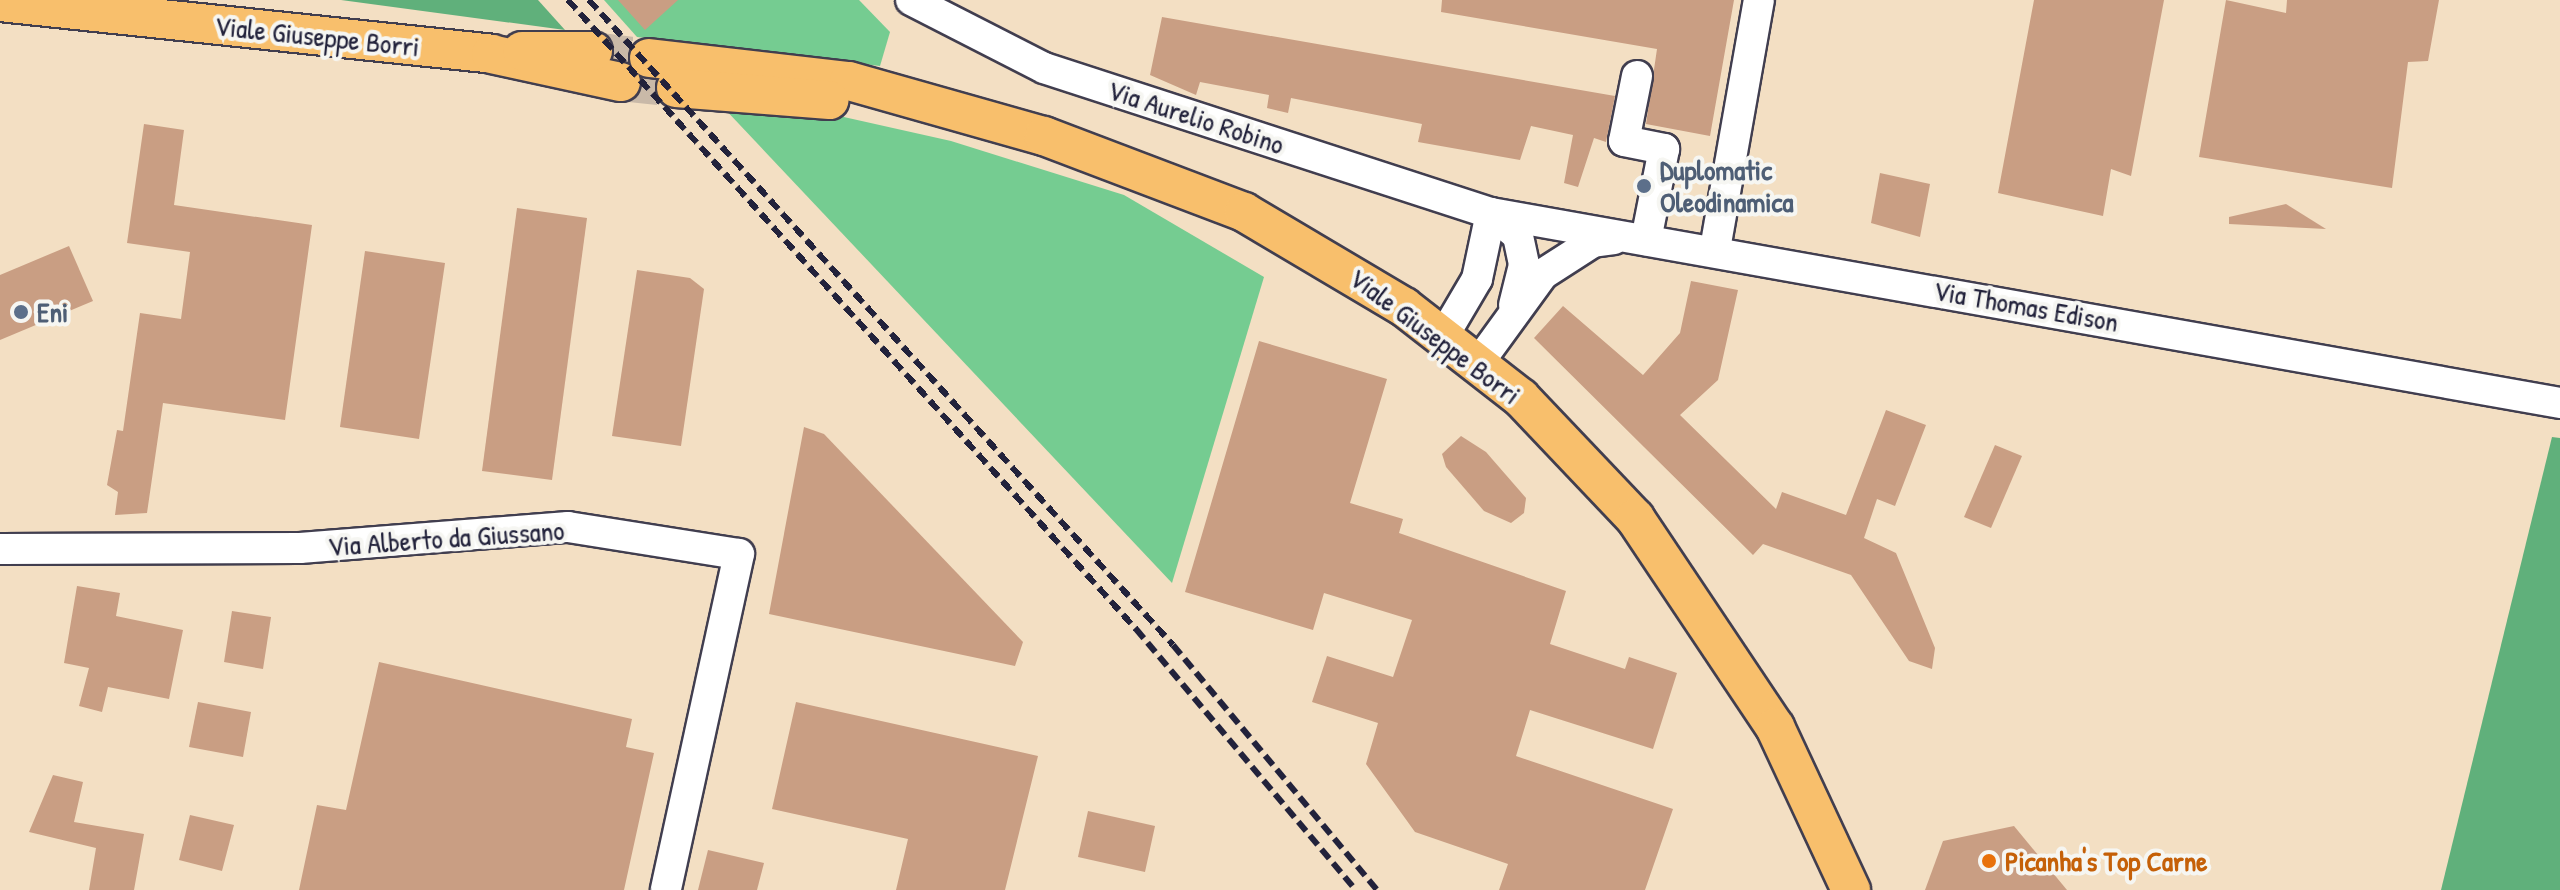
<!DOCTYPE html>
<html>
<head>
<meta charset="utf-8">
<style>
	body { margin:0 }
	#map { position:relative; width:2560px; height:890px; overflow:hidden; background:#f3dfc3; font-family:"Patrick Hand",sans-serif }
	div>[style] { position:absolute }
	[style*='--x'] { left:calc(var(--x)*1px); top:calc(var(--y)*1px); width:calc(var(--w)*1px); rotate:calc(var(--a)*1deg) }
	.green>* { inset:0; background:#75cc91 }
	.forest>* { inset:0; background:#60b07b }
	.building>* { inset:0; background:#c99e83 }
	.major-tunnel>* { height:38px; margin-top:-19px; transform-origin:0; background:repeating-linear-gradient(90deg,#c9b9a8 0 38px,transparent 0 57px) }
	.roads { filter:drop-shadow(2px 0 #413e4f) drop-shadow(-2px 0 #413e4f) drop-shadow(0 2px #413e4f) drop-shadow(0 -2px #413e4f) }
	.minor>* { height:30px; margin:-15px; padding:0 15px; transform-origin:15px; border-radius:15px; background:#fff }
	.major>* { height:38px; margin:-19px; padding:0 19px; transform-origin:19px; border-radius:19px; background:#f8bf6c }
	.rail>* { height:6px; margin-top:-3px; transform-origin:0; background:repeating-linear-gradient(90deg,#22223b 0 12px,transparent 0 18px) }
	.dots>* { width:22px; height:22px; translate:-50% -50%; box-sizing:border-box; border:4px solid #f6f6f2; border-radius:50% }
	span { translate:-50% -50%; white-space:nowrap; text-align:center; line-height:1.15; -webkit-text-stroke:8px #f6f6f2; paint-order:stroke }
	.street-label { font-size:28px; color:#22223b }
	.service-label { font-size:28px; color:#4e5e75; font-weight:700 }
	.left { translate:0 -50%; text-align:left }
	.food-label { font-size:28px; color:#c56008; font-weight:700 }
</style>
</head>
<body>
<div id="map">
	<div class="green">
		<i style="clip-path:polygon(604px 0,859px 0,890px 32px,880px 66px,637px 37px)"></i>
		<i style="clip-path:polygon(722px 106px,817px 111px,951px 141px,1124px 195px,1264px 277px,1172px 583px)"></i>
	</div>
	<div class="forest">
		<i style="clip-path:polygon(341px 0,538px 0,565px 30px)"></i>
		<i style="clip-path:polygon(2552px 437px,2560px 438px,2560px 890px,2441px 890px)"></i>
	</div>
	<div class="building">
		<i style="clip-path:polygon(618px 0,678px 0,645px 30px)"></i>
		<i style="clip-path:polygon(1442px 0,1734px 0,1710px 136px,1646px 124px,1657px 49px,1441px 12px)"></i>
		<i style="clip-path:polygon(2034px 0,2164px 0,2131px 176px,2111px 169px,2103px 216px,1998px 193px)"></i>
		<i style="clip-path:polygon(2226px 0,2286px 13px,2287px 0,2439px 0,2428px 61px,2408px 62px,2392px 188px,2199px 157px)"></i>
		<i style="clip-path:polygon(1162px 17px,1615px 96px,1606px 142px,1594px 138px,1578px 187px,1564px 183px,1573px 135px,1531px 126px,1520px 160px,1418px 142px,1422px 124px,1291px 98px,1288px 113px,1267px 108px,1269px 95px,1200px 82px,1196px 95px,1150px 75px)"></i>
		<i style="clip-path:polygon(144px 124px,184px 130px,174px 205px,312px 225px,285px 420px,163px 403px,147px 513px,115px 515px,118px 492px,107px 485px,117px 430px,123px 431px,140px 313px,181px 319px,190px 252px,127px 243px)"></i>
		<i style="clip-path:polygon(1880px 173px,1930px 184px,1920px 237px,1871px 223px)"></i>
		<i style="clip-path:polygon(2286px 204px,2326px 229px,2229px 224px,2229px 217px)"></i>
		<i style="clip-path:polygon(517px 208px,587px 218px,552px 480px,482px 471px)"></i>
		<i style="clip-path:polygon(69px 246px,93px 301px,0 340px,0 275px)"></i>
		<i style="clip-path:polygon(365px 251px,445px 263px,419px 439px,340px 427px)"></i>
		<i style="clip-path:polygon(637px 270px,690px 278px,704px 289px,681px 446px,612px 436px)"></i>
		<i style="clip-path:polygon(1691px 281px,1738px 290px,1718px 380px,1680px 415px,1776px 509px,1782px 492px,1846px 515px,1886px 410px,1926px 425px,1895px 506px,1877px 499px,1864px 538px,1896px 553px,1935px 648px,1932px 669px,1909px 661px,1851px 575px,1763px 544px,1753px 555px,1534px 338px,1563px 306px,1643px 375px,1680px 333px)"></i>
		<i style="clip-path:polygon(1259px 341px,1387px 379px,1350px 503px,1403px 519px,1399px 533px,1566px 591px,1550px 644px,1625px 669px,1629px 657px,1677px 673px,1653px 749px,1530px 710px,1516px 756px,1673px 809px,1645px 890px,1499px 890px,1508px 864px,1415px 832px,1366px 764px,1378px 723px,1312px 702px,1327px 656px,1393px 677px,1412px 620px,1324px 593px,1313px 630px,1185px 592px)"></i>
		<i style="clip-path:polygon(804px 427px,824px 434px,1023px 642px,1015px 666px,769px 614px)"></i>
		<i style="clip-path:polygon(1461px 436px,1486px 452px,1526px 498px,1524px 513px,1511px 523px,1484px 511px,1446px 467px,1442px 454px)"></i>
		<i style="clip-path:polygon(1995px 445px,2022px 456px,1991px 528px,1964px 517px)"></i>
		<i style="clip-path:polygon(77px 586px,120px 593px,116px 616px,183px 630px,169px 699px,108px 687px,102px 712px,79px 706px,89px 668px,64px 663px)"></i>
		<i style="clip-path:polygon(232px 611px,271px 617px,263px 669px,224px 662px)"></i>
		<i style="clip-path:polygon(379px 662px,632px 719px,626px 747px,654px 753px,624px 890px,299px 890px,317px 805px,346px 810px)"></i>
		<i style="clip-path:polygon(198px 702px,251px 712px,243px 757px,189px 747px)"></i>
		<i style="clip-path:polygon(796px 702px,1038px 756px,1005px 890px,896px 890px,908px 839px,772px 809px)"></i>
		<i style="clip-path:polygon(53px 775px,83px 782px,74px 822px,144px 834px,134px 890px,89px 890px,96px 848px,29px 832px)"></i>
		<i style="clip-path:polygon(1088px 811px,1155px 826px,1145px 872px,1078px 857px)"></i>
		<i style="clip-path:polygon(190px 815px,234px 825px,222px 871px,179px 860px)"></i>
		<i style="clip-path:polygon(2014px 826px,2067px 890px,1925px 890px,1943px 841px)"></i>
		<i style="clip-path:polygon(708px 850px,764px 863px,757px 890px,698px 890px)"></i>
	</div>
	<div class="major-tunnel">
		<i style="--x:593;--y:51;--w:56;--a:7.1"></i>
		<i style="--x:621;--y:82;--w:55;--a:6.2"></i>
	</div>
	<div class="roads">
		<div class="minor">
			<i style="--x:911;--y:0;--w:149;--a:27.1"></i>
			<i style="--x:1044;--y:68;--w:470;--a:18"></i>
			<i style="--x:1491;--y:213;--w:1086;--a:10.08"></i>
			<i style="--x:1637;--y:76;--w:66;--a:101.3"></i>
			<i style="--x:1624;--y:141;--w:41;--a:11.3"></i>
			<i style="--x:1664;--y:149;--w:93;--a:101.2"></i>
			<i style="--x:1491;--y:213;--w:35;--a:40"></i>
			<i style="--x:1518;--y:236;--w:30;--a:78"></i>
			<i style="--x:1524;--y:265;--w:41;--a:104"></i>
			<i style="--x:1715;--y:249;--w:253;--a:-80"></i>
			<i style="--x:1444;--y:335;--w:65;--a:-59.5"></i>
			<i style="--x:1477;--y:279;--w:67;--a:-78"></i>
			<i style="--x:1479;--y:362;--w:109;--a:-54"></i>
			<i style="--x:1543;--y:274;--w:59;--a:-32.6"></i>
			<i style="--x:1593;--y:242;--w:21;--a:-8"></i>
			<i style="--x:0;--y:549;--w:300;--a:-0.2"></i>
			<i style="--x:300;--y:548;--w:269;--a:-4.5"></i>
			<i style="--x:568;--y:527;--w:173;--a:9"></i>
			<i style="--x:739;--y:554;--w:344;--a:102.3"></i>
		</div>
		<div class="major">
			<i style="--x:0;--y:2;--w:494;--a:6"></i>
			<i style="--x:491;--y:54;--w:133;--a:12.2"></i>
			<i style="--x:522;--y:51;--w:71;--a:0"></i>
			<i style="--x:649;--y:58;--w:201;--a:6.6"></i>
			<i style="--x:849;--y:81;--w:203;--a:15.8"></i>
			<i style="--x:1044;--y:136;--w:214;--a:20.8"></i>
			<i style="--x:1244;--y:212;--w:186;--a:30.7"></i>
			<i style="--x:1404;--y:307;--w:148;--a:37.9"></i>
			<i style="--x:1521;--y:398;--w:166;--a:46.5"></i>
			<i style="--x:1635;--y:518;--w:252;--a:56.2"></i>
			<i style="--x:1775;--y:727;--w:180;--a:65"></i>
			<i style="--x:676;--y:88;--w:154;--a:4.5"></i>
		</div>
	</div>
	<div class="rail">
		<i style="--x:568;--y:0;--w:848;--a:47.92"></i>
		<i style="--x:1136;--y:629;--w:341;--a:49.9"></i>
		<i style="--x:589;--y:0;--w:870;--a:47.84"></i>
		<i style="--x:1173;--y:645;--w:319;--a:50.2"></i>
	</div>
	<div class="dots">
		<i style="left:1644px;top:186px;background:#5c6f8a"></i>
		<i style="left:21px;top:312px;background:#5c6f8a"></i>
		<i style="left:1989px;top:861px;background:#e8710a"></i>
	</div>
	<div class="street-label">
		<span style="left:317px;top:36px;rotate:6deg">Viale Giuseppe Borri</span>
		<span style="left:1196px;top:117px;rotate:18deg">Via Aurelio Robino</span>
		<span style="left:2026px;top:306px;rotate:10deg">Via Thomas Edison</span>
		<span style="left:1435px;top:336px;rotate:37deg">Viale Giuseppe Borri</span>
		<span style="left:446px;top:538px;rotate:-4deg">Via Alberto da Giussano</span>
	</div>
	<div class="service-label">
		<span class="left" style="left:1660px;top:186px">Duplomatic<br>Oleodinamica</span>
		<span class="left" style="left:37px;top:312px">Eni</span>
	</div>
	<div class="food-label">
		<span class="left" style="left:2005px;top:861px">Picanha's Top Carne</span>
	</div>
</div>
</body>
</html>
